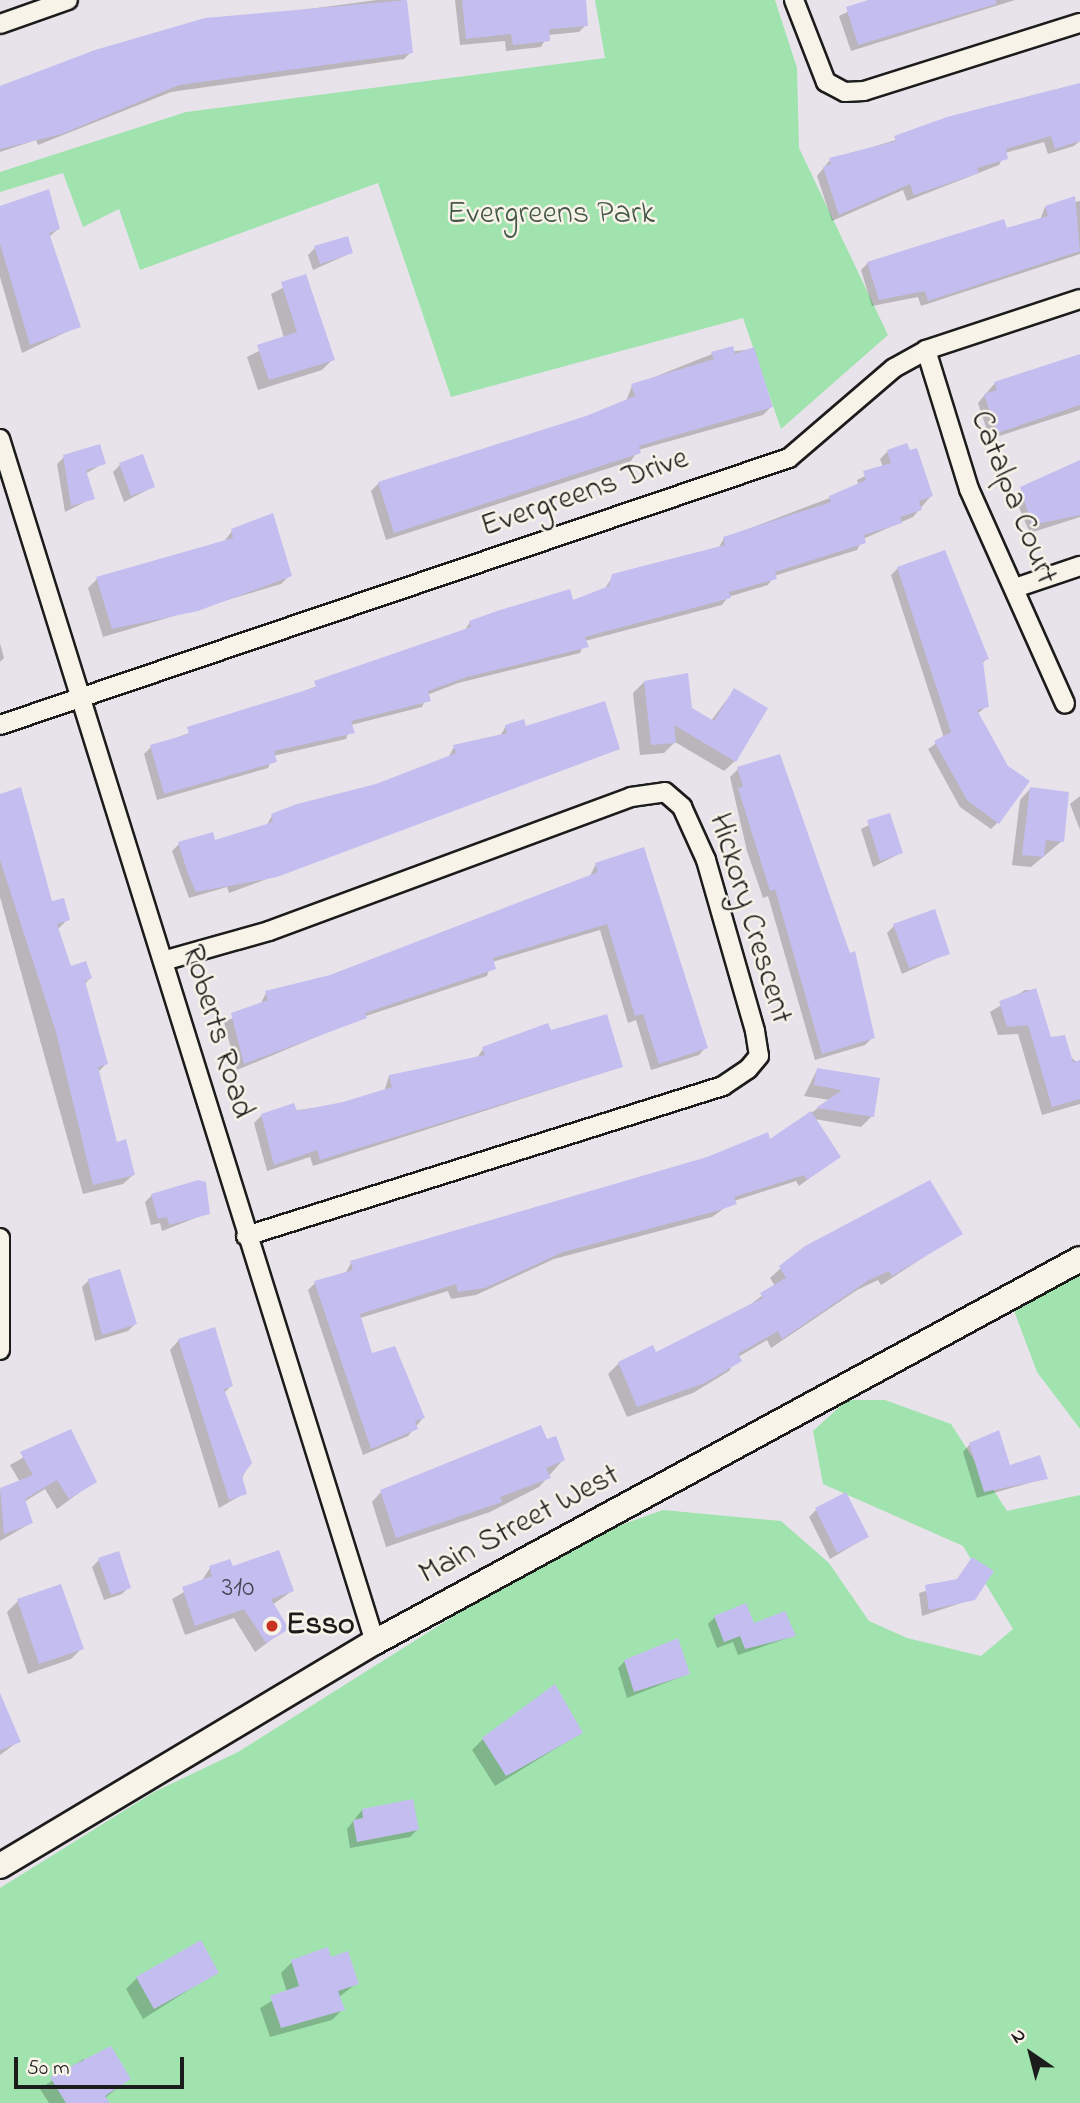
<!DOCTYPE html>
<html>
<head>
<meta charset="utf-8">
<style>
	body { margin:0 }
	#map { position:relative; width:1080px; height:2103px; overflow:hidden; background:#e8e3ea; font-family:"Indie Flower",sans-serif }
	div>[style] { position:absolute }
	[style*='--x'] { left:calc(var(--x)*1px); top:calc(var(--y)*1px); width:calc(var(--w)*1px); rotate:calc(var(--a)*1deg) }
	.green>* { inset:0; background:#a0e3ae }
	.shadow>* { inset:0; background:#0003 }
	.building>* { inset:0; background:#c4bef0 }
	.roads { filter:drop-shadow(2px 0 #1c1c1c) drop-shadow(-2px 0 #1c1c1c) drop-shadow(0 2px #1c1c1c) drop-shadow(0 -2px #1c1c1c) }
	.minor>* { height:18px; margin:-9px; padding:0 9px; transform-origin:9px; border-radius:9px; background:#f7f3e8 }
	.secondary>* { height:24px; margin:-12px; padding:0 12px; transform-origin:12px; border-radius:12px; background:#f7f3e8 }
	.dots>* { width:19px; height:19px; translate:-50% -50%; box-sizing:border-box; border:4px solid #f7f3e8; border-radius:50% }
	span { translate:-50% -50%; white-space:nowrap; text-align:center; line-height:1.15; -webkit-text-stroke:5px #f7f3e8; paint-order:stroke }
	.number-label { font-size:28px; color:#464451 }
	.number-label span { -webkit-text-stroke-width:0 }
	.park-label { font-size:32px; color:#445848 }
	.street-label { font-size:32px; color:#1c1c1c }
	.poi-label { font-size:32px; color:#1c1c1c; font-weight:700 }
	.left { translate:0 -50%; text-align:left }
	.north { position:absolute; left:996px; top:2019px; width:70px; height:70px; -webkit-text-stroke:5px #f7f3e8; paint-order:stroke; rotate:325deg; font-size:19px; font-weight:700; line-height:28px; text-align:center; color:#1c1c1c }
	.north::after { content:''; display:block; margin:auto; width:24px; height:32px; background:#1c1c1c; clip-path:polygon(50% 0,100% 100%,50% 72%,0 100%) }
	.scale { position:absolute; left:14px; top:2057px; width:170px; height:32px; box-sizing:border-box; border:4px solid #1c1c1c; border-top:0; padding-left:9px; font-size:21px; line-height:24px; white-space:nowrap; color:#1c1c1c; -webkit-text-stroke:5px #f7f3e8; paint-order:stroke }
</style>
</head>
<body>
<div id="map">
	<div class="green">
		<i style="clip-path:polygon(595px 0,775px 0,797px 68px,799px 148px,888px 335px,781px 429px,743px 318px,451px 397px,378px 183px,140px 270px,119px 209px,83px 227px,63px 173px,0 192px,0 172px,186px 112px,605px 58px)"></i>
		<i style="clip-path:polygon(1080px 1263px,1080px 1429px,1037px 1372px,1013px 1308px)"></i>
		<i style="clip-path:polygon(847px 1400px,885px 1400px,951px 1424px,1007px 1511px,1080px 1495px,1080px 2103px,0 2103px,0 1888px,154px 1792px,238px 1752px,570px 1543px,663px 1510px,781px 1521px,829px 1563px,869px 1621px,907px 1638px,981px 1656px,1013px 1629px,963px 1546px,823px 1484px,813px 1431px)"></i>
	</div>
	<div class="shadow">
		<i style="clip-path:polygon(377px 0,405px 0,411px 52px,404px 59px,171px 92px,38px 145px,36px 140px,0 152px,0 86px,180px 26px)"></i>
		<i style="clip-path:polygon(455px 0,584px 0,586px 25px,579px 32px,548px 35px,541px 47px,506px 51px,505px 41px,460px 45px)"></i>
		<i style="clip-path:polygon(872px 0,1015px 0,851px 51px,839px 16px)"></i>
		<i style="clip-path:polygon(1080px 84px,1080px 141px,1074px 146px,1048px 154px,1044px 142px,1005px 153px,999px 165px,907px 201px,903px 190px,832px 221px,817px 176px,830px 160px)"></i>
		<i style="clip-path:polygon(1080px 201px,1080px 254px,921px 306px,918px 297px,872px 306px,861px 270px,868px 263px,1040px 220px,1045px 207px)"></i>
		<i style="clip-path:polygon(0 208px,58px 229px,49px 237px,79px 326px,22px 353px,0 277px)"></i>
		<i style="clip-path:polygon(315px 248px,351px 253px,313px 270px,308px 255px)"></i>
		<i style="clip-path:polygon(305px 276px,333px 359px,322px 370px,258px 390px,247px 357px,284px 338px,271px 294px)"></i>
		<i style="clip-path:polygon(753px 349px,771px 407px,763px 415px,638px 450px,631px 461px,386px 540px,371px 491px,379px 483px,587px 417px,626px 401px,632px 386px,712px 354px)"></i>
		<i style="clip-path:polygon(1080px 357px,1080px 410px,990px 439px,978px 403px,995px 383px)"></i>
		<i style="clip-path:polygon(906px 445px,931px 496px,913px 517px,863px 539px,857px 550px,774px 576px,768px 585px,728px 597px,722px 605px,585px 641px,580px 653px,458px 683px,427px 695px,422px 707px,351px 725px,346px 739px,273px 756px,268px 768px,157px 800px,144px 754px,151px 747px,464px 632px,470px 622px,572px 602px,604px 590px,613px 576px,718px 549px,724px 538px,859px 487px,857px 480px,883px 467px,880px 459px,887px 452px)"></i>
		<i style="clip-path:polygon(64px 457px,104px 463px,85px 474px,93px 498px,65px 512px,57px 464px)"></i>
		<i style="clip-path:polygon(1080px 463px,1080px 517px,1030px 533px,1014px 496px)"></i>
		<i style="clip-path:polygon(120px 465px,153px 487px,124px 502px,113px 472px)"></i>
		<i style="clip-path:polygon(232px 531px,290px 575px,281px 584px,103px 637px,88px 588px,97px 579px,223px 543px)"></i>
		<i style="clip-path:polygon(898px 568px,987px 658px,982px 664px,987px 706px,977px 714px,998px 822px,991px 829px,960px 807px,928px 749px,944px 738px,891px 575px)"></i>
		<i style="clip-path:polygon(0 643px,4px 658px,0 662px)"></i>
		<i style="clip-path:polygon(644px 682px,711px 721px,734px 690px,735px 761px,724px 771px,675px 742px,664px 753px,640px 755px,633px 693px)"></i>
		<i style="clip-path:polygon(506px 726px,618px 749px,229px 893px,227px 887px,189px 898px,172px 851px,179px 844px,214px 842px,266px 826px,272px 816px,377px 786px,448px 758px,454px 747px,500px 736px)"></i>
		<i style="clip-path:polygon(738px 769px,873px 1037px,865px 1045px,815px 1060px,768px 896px,763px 898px,747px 851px,730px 777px)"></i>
		<i style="clip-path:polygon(1030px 789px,1062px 841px,1031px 867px,1012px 865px,1020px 800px)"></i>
		<i style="clip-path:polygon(0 795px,50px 904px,68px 919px,57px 930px,70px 968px,90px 978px,84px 985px,107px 1063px,98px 1072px,116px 1144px,134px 1174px,123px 1184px,83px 1194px,0 897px)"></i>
		<i style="clip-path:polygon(1080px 796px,1080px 830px,1070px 804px)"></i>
		<i style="clip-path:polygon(889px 815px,901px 853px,873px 867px,861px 829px)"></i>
		<i style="clip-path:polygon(596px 864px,706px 1047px,699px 1055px,651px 1070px,636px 1020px,628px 1023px,600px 930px,492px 962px,487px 976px,366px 1016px,237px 1070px,224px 1022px,260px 1005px,266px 993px,330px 977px,590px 876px)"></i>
		<i style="clip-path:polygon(894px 926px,948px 953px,902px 974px,887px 933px)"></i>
		<i style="clip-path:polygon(1025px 990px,1035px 990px,1050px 1039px,1080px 1065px,1080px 1104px,1042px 1115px,1018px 1034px,998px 1035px,990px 1012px)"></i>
		<i style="clip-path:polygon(549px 1032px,621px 1067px,313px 1166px,310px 1157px,267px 1171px,254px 1123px,262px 1115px,343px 1104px,384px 1092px,389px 1076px,476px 1059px,483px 1049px)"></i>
		<i style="clip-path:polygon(817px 1070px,878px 1080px,872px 1116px,861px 1127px,814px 1119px,839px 1156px,799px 1186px,796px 1181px,734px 1201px,712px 1217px,554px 1259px,476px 1295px,451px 1299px,448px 1291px,360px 1318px,371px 1355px,423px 1418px,408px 1436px,363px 1455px,308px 1290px,315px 1283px,345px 1274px,351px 1263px,770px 1141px,830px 1100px,804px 1096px)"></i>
		<i style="clip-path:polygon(152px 1195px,208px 1213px,162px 1231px,160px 1223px,151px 1225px,145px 1202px)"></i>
		<i style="clip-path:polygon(961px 1233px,881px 1285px,878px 1280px,857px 1290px,771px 1348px,767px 1340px,738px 1357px,729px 1371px,693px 1393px,627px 1417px,608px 1374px,619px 1363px,655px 1354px,751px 1304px,775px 1286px,770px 1278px,781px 1268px)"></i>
		<i style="clip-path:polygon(89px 1280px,135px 1324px,128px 1331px,95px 1341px,82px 1287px)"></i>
		<i style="clip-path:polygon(179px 1340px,231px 1386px,224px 1393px,250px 1463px,241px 1480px,245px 1493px,219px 1508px,170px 1350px)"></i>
		<i style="clip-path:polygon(70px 1431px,95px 1481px,57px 1509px,45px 1489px,24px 1502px,31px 1523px,0 1541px,0 1490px,20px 1482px,10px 1465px)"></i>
		<i style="clip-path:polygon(546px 1442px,563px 1460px,539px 1487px,490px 1512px,386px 1547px,372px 1502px,381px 1492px)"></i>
		<i style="clip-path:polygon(970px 1444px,1009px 1467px,1046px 1478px,977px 1498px,963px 1452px)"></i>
		<i style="clip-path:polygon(816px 1510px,867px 1537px,830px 1559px,809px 1517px)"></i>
		<i style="clip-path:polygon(972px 1559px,973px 1599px,922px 1616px,919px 1593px,955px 1582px)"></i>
		<i style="clip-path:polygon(99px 1560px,129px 1587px,122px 1594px,104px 1600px,92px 1567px)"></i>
		<i style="clip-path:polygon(210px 1568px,232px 1568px,292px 1591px,272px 1605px,287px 1628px,255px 1652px,234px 1618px,185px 1635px,172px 1599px,201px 1582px)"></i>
		<i style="clip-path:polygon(18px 1601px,82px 1648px,71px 1659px,28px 1674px,7px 1612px)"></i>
		<i style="clip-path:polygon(715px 1617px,753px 1626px,794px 1636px,738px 1655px,733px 1642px,717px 1648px,708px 1624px)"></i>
		<i style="clip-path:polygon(625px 1661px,688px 1674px,627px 1698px,618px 1668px)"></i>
		<i style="clip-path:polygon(0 1701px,19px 1741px,0 1755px)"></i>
		<i style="clip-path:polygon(581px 1733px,495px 1786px,472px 1750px,483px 1739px)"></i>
		<i style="clip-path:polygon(362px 1810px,417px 1830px,410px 1837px,350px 1848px,347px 1829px)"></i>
		<i style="clip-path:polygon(330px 1959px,357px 1983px,339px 1997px,343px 2009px,332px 2020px,270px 2037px,260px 2008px,287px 1992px,281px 1973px,292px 1962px)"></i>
		<i style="clip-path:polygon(217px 1972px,143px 2019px,126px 1989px,137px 1978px)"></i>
		<i style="clip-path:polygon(83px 2059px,129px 2079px,105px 2098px,108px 2103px,49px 2103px,40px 2089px)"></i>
	</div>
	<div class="building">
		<i style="clip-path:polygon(407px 0,413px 53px,179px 85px,62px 134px,0 149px,0 86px,95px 50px,205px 18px)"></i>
		<i style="clip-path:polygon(462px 0,586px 0,588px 26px,549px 29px,550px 41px,513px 45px,511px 34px,466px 39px)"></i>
		<i style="clip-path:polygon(868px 0,996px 0,996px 4px,858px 45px,846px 7px)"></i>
		<i style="clip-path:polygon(1080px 83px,1080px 141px,1055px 149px,1051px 136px,1006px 149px,1008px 159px,977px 168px,979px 173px,914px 195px,910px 184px,839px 215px,823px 167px,831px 164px,829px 158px,896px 141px,894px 136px,947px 117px)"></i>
		<i style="clip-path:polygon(49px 189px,60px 229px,49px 233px,81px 327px,30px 345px,0 244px,0 206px)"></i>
		<i style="clip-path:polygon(1075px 196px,1080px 251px,928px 301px,925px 291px,879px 300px,867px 262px,1004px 219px,1007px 228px,1048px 216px,1045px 206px)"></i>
		<i style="clip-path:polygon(348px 236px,353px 253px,320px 264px,314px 246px)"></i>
		<i style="clip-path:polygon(306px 274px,335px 360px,269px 380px,257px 345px,297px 332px,281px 282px)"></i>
		<i style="clip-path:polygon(733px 346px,735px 354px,754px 347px,773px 407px,639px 446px,641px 453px,394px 533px,378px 482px,586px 416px,635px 396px,631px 384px,714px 359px,711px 352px)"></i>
		<i style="clip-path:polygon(1080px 354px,1080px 405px,997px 433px,984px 394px,997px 390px,994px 382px)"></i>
		<i style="clip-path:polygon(907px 443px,910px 450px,917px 448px,933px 496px,919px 501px,922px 510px,900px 517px,902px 523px,864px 535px,866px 543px,775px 572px,777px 579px,729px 592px,731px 598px,585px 637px,589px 647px,467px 677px,428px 691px,431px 701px,351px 721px,355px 733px,274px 751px,277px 762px,164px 794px,150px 745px,189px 734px,187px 727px,316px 687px,314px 681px,471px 627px,469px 621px,497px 611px,570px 589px,573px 600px,609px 586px,612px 574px,725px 545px,723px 537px,831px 502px,829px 496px,866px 480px,863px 471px,891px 463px,887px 450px)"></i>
		<i style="clip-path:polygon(100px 444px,106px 464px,86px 470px,95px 499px,71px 506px,63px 455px)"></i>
		<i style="clip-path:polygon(143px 454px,155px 487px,131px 496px,119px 463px)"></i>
		<i style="clip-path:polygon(1080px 460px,1080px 515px,1032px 525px,1020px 487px)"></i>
		<i style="clip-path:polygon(273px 513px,292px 576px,198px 611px,112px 629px,96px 577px,233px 538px,231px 529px)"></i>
		<i style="clip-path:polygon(945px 550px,989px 659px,983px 661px,989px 707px,977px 710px,1008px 766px,1030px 781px,999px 824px,967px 800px,934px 741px,951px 732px,897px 567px)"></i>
		<i style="clip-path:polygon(688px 673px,692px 708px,714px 721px,734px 688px,768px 708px,736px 762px,674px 725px,676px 743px,651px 745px,644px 681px)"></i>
		<i style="clip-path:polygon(605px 701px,620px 749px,277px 877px,196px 892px,188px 874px,178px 842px,213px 832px,215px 840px,273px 822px,271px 814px,297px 804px,376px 784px,456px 753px,453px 745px,507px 733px,505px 725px,524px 719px,526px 726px)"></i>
		<i style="clip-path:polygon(780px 754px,850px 953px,855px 951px,875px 1038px,822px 1054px,775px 889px,770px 891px,738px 788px,743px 787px,737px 767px)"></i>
		<i style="clip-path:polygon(21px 787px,52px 901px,64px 898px,70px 920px,57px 924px,71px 966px,86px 961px,92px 978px,85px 981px,108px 1064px,98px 1067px,117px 1142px,126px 1139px,135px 1175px,93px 1185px,56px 1032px,0 860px,0 794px)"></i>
		<i style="clip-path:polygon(1030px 787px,1069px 792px,1064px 842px,1046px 840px,1044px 857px,1022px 855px)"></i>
		<i style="clip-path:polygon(890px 813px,903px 853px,880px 861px,867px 820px)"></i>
		<i style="clip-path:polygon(644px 847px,708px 1048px,659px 1064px,643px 1014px,635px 1016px,607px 924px,493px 958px,496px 969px,365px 1013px,367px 1018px,244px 1064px,231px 1013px,268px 1000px,265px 991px,330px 975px,598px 872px,595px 863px)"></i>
		<i style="clip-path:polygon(935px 909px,950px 954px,909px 968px,893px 924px)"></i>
		<i style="clip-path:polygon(1036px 988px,1051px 1037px,1065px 1035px,1073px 1062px,1080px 1060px,1080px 1099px,1052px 1107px,1028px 1025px,1007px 1027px,999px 1001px)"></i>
		<i style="clip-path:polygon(607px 1014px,623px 1067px,320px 1160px,317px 1150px,274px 1165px,261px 1114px,294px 1103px,297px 1111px,343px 1102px,392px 1087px,389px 1075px,485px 1055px,482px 1047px,548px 1023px,551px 1030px)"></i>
		<i style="clip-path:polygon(817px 1068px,880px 1078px,874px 1117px,816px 1108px,842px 1090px,814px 1085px)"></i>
		<i style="clip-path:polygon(811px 1111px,841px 1157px,807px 1180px,804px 1175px,734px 1197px,737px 1204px,720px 1210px,563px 1252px,485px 1288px,458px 1292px,456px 1284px,360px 1314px,372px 1353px,395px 1346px,425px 1418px,415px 1421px,418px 1429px,371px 1449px,314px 1281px,353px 1270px,350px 1261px,707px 1157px,768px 1132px,770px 1139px)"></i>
		<i style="clip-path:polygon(198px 1180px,206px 1182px,210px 1214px,169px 1225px,167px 1217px,158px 1219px,151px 1194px)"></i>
		<i style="clip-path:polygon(930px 1180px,963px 1234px,892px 1276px,889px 1271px,869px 1280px,782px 1339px,778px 1331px,738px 1354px,742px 1361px,705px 1383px,637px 1407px,618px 1362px,653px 1345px,656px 1352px,763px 1298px,760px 1293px,786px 1278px,779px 1266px,805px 1246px)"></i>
		<i style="clip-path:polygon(120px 1269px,137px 1324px,102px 1335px,88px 1279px)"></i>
		<i style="clip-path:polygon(215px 1327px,233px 1386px,224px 1389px,252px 1463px,242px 1476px,247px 1494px,229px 1500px,178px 1339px)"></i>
		<i style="clip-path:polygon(541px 1425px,547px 1439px,556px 1436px,565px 1460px,546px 1468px,551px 1478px,500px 1497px,502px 1502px,396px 1538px,380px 1490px)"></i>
		<i style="clip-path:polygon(71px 1429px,97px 1482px,69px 1499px,57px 1480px,25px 1499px,33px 1523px,4px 1534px,0 1488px,33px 1475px,20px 1452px)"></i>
		<i style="clip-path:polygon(999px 1430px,1010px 1465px,1040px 1455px,1048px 1479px,984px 1492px,969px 1443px)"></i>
		<i style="clip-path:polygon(846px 1492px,869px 1537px,837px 1553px,815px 1508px)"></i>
		<i style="clip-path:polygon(279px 1550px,294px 1591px,271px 1599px,289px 1629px,266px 1643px,244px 1609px,195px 1626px,182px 1587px,212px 1576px,209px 1566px,230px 1559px,233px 1566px)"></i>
		<i style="clip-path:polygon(119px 1551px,131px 1588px,111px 1595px,98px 1558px)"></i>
		<i style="clip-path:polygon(972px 1557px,994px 1571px,975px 1600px,929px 1610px,925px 1585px,957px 1579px)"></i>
		<i style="clip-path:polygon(61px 1584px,84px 1649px,39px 1664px,17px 1599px)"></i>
		<i style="clip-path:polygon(746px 1603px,754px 1623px,785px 1611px,796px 1636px,745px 1649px,740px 1636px,724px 1642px,714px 1616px)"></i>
		<i style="clip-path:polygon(678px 1638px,690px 1674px,634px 1692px,624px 1660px)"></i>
		<i style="clip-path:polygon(555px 1684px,583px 1733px,506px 1776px,482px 1738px)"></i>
		<i style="clip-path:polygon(0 1693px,21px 1742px,0 1750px)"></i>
		<i style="clip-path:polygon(413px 1799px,419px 1830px,357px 1842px,353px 1820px,363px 1818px,362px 1809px)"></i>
		<i style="clip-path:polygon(201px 1940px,219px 1973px,154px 2009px,136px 1977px)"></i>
		<i style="clip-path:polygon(328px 1947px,331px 1957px,348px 1951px,359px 1984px,338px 1991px,345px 2010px,281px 2028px,270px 1996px,299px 1986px,291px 1960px)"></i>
		<i style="clip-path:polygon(111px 2046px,131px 2079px,105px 2096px,110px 2103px,66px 2103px,50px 2077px)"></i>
	</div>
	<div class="roads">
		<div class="minor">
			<i style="--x:794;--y:0;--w:88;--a:68.7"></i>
			<i style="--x:826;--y:82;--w:21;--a:28"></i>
			<i style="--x:845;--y:92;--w:19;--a:-3"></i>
			<i style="--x:864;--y:91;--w:226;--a:-17.5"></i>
			<i style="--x:0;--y:24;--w:72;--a:-19.4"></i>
			<i style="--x:926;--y:350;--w:145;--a:72.8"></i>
			<i style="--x:969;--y:489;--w:235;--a:65.9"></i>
			<i style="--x:0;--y:439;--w:1260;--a:72.69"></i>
			<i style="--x:1015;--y:588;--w:69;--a:-18.7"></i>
			<i style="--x:0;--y:725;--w:833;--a:-18.7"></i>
			<i style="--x:789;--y:458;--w:138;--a:-40.6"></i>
			<i style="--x:894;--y:368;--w:37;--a:-29"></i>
			<i style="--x:926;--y:350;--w:162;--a:-18.3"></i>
			<i style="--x:163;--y:961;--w:110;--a:-15.8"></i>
			<i style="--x:269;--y:931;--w:386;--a:-20.3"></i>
			<i style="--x:631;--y:797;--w:34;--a:-8"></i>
			<i style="--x:665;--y:792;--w:23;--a:41"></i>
			<i style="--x:682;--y:807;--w:58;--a:65.6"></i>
			<i style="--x:706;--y:860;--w:178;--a:74"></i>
			<i style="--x:755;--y:1031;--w:25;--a:81"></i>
			<i style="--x:759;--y:1056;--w:17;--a:130"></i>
			<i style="--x:748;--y:1069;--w:30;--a:146"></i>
			<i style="--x:723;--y:1086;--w:500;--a:162.54"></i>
			<i style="--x:0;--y:1238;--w:112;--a:90"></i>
		</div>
		<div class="secondary">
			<i style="--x:0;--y:1866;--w:437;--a:-30.9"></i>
			<i style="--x:375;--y:1642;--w:802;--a:-28.51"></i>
		</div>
	</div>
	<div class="dots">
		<i style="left:272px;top:1626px;background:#c8321e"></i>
	</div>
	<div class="number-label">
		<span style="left:238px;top:1589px">310</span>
	</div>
	<div class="park-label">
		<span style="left:551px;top:215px">Evergreens Park</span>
	</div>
	<div class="street-label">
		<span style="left:585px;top:494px;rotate:-19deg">Evergreens Drive</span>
		<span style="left:1012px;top:498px;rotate:68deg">Catalpa Court</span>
		<span style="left:749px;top:919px;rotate:73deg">Hickory Crescent</span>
		<span style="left:216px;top:1032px;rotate:73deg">Roberts Road</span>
		<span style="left:520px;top:1526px;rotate:-28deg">Main Street West</span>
	</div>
	<div class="poi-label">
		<span class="left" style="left:286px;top:1626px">Esso</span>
	</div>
	<div class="north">N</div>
	<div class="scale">50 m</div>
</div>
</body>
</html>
